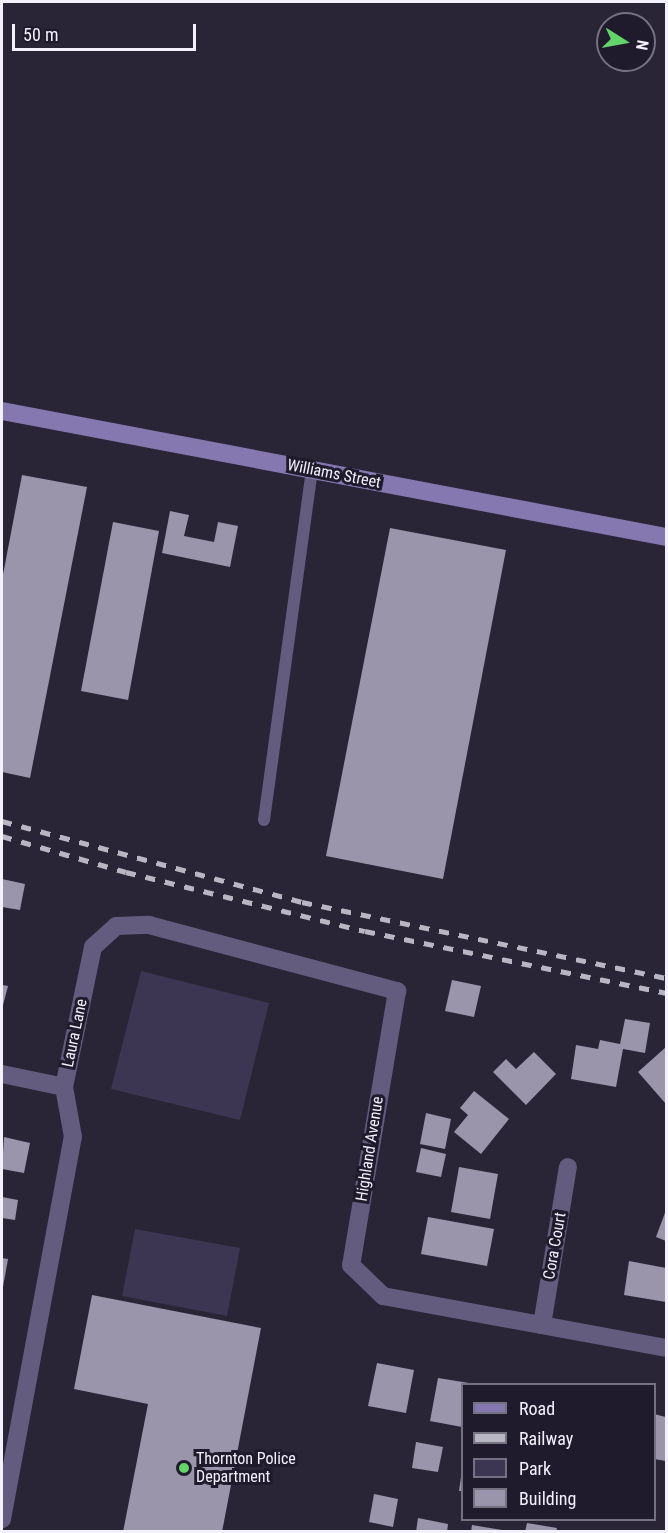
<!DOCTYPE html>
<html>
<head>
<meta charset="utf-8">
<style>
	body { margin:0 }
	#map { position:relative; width:668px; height:1533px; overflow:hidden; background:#292536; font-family:"Roboto Condensed",sans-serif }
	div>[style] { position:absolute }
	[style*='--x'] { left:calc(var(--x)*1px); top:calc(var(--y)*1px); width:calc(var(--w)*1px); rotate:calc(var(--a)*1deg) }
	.green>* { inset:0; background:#3c3652 }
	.building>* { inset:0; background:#9a95ab }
	.lane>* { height:12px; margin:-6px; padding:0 6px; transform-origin:6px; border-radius:6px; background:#635c7f }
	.street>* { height:18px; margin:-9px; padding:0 9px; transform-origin:9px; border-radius:9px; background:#635c7f }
	.secondary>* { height:18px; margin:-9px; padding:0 9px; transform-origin:9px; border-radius:9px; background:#8578b0 }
	.rail>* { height:4.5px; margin-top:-2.25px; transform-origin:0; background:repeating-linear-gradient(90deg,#b9b6c4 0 10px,transparent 0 20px) }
	.dots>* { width:16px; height:16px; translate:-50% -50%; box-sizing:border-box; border:3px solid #1f1b2c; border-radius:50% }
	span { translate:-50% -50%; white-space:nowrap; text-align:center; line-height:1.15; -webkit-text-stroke:6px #1f1b2c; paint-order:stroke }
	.street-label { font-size:16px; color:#f3f1fd }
	.poi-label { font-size:16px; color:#f3f1fd }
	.left { translate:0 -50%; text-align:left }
	.frame { position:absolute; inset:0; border:3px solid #f3f1fd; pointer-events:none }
	.legend { position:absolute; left:461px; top:1383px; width:195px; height:138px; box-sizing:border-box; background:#1f1b2c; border:2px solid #747180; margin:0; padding:8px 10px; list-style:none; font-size:18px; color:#f3f1fd }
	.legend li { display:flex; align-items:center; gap:12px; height:30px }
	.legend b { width:30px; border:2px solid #747180 }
	.north { position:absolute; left:596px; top:12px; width:60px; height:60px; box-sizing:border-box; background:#1f1b2c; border:2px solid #747180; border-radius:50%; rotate:101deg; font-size:16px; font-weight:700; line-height:24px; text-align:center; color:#f3f1fd }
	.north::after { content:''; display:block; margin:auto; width:21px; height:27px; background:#63d469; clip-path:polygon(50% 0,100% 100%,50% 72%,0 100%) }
	.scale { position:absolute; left:12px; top:24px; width:184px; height:27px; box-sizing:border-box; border:3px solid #f3f1fd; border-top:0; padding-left:8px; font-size:18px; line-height:21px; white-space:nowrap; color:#f3f1fd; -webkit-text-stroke:4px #1f1b2c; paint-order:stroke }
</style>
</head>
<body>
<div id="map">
	<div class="green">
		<i style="clip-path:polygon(141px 971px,269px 1003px,240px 1120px,111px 1089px)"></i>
		<i style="clip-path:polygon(135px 1229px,240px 1248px,227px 1316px,122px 1296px)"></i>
	</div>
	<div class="building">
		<i style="clip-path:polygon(22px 475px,87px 487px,30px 778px,2px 772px,2px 580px)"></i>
		<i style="clip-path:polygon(170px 511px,189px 515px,184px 536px,214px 542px,218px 522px,238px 526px,230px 567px,162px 553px)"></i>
		<i style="clip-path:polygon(113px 522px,159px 531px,128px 700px,81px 691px)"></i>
		<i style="clip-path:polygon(390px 528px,506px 550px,443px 879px,326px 856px)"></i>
		<i style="clip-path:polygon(2px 879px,25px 884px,20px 910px,2px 907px)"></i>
		<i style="clip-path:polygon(452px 980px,481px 986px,474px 1017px,445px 1011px)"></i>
		<i style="clip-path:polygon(2px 985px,8px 986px,2px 1009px)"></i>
		<i style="clip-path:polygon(625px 1019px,650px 1023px,645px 1053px,623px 1049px,616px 1087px,571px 1079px,576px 1045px,598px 1049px,600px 1040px,620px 1044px)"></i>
		<i style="clip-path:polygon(666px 1047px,666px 1104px,638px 1072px)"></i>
		<i style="clip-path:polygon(534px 1052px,556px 1074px,526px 1105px,493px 1072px,506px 1059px,516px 1069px)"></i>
		<i style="clip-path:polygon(474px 1091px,509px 1119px,481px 1154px,454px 1132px,468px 1115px,460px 1108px)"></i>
		<i style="clip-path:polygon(426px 1113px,451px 1119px,445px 1149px,420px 1144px)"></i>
		<i style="clip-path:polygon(4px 1137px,30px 1143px,24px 1173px,2px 1169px)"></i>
		<i style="clip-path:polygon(421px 1148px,446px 1154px,441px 1177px,416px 1172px)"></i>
		<i style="clip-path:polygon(459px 1167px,498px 1174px,490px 1219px,451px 1212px)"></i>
		<i style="clip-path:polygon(2px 1197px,18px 1200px,15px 1220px,2px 1218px)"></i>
		<i style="clip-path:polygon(666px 1210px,666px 1241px,656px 1237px)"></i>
		<i style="clip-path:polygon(428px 1217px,494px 1229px,487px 1266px,421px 1254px)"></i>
		<i style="clip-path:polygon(2px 1258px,8px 1259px,3px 1287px,2px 1287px)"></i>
		<i style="clip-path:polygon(629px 1261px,666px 1268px,666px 1302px,624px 1295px)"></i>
		<i style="clip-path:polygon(92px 1295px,261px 1328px,222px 1532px,123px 1532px,148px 1404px,74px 1389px)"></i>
		<i style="clip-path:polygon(377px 1363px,414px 1370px,406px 1413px,368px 1406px)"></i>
		<i style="clip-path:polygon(438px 1378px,469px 1383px,462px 1384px,462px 1427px,430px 1421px)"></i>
		<i style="clip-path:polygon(654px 1414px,666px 1417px,666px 1461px,654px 1459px)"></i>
		<i style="clip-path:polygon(416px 1442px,443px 1447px,438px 1472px,412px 1468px)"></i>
		<i style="clip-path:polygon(461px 1477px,462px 1477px,462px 1491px,459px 1491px)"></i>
		<i style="clip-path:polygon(374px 1494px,398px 1499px,393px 1527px,369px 1522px)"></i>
		<i style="clip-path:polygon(418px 1518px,448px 1524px,447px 1532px,416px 1532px)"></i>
		<i style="clip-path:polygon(527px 1523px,557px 1528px,556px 1532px,525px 1532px)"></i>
		<i style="clip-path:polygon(472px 1525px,502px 1530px,502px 1532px,471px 1532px)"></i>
	</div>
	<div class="lane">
		<i style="--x:264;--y:820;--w:353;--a:-82.2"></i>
	</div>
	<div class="street">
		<i style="--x:2;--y:1074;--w:63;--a:11.8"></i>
		<i style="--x:542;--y:1325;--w:160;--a:-80.7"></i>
		<i style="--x:2;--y:1519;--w:389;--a:-79.5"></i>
		<i style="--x:73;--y:1137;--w:51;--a:-100.2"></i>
		<i style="--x:64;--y:1087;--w:143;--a:-78.3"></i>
		<i style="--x:93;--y:947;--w:31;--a:-42"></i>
		<i style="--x:116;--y:926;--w:33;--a:-2"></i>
		<i style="--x:149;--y:925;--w:257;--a:14.9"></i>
		<i style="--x:397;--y:991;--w:278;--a:99.5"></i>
		<i style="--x:351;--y:1265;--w:45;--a:44.1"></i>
		<i style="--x:383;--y:1296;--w:288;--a:10.4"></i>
	</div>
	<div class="secondary">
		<i style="--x:2;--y:411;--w:676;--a:10.74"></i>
	</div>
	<div class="rail">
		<i style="--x:2;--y:821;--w:311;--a:15.1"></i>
		<i style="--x:302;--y:902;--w:372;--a:11.8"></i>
		<i style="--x:2;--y:836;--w:129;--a:16.2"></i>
		<i style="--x:126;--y:872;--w:246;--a:13.9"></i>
		<i style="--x:365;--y:931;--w:307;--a:11.6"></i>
	</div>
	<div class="dots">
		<i style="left:184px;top:1468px;background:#63d469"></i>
	</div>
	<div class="street-label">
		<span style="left:334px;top:474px;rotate:11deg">Williams Street</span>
		<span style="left:75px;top:1033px;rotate:-78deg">Laura Lane</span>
		<span style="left:370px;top:1149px;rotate:-81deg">Highland Avenue</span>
		<span style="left:555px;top:1246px;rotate:-80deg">Cora Court</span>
	</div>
	<div class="poi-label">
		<span class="left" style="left:196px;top:1468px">Thornton Police<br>Department</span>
	</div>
	<div class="frame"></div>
	<ul class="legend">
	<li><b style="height:8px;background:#8578b0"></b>Road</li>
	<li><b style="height:8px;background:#b9b6c4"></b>Railway</li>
	<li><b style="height:16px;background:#3c3652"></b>Park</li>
	<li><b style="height:16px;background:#9a95ab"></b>Building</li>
	</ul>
	<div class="north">N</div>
	<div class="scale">50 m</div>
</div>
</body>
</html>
